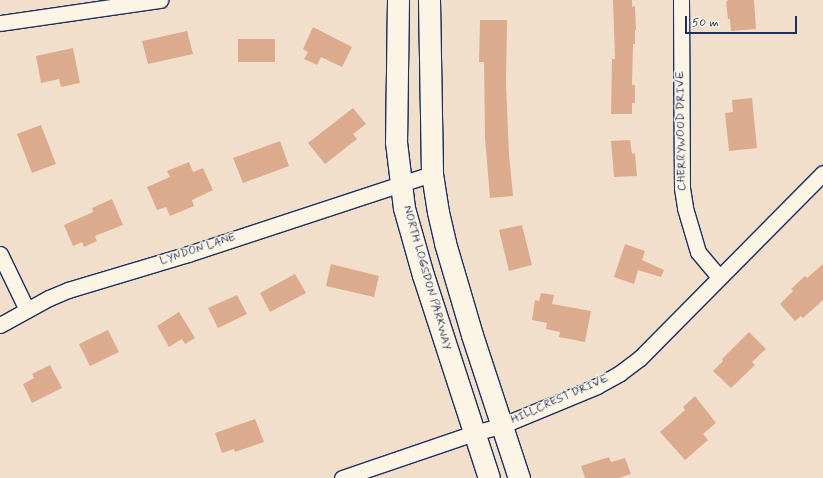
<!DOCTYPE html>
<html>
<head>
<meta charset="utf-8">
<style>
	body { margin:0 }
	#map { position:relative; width:823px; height:478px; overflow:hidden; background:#f2dfcb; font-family:Mynerve,sans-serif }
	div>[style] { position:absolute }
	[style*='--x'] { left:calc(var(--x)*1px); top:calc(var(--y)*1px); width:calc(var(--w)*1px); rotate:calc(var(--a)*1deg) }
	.building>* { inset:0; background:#dcab8e }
	.roads { filter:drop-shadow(1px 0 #1b2f5e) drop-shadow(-1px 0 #1b2f5e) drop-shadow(0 1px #1b2f5e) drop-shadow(0 -1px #1b2f5e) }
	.minor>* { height:15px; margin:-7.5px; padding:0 7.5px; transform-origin:7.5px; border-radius:7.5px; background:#fcf5e5 }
	.secondary>* { height:21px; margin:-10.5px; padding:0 10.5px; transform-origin:10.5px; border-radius:10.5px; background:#fcf5e5 }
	span { translate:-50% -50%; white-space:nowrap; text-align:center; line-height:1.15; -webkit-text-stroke:3px #fcf5e5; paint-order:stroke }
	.street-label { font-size:12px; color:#1b2f5e }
	.scale { position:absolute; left:685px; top:16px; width:112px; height:18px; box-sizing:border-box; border:2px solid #1b2f5e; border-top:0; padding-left:5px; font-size:12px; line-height:14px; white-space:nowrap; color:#1b2f5e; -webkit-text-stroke:3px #fcf5e5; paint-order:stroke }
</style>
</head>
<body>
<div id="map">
	<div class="building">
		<i style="clip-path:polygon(613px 0,632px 0,632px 7px,635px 6px,636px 30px,635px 30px,635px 44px,633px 44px,632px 85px,635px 85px,635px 103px,632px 103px,632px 114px,611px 114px,612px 59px,615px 59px)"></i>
		<i style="clip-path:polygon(728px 0,754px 0,756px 29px,731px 31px,730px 19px,728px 19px,726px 2px)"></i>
		<i style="clip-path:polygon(480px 20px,507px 20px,506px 85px,509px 154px,513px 196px,490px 198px,485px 138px,484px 62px,479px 62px)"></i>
		<i style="clip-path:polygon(313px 27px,352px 47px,342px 67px,321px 57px,317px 65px,304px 59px,308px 52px,303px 49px)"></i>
		<i style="clip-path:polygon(187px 31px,193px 54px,148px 64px,142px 41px)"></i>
		<i style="clip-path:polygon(238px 39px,275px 39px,275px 62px,238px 62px)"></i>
		<i style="clip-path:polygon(73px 48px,80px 83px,61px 87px,59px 79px,41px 83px,36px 56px)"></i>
		<i style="clip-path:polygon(752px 98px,757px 148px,729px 151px,725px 113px,733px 112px,732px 100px)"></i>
		<i style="clip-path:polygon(353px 108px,366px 124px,353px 134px,357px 139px,325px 164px,308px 143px)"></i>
		<i style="clip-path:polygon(41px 125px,56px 164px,32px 173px,17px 134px)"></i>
		<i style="clip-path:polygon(630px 140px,632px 154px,635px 153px,637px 176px,614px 177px,611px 141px)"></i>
		<i style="clip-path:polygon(280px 141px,289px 166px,243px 183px,233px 158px)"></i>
		<i style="clip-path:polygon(189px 162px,193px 172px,203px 168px,213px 190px,192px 200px,194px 206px,170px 216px,166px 207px,157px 210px,147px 187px,170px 177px,167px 171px)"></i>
		<i style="clip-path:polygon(112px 199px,123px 225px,95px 236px,97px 241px,84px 247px,82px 242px,73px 246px,64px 225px,93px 212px,92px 208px)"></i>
		<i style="clip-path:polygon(522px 225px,532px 265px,509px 271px,499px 230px)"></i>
		<i style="clip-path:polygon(625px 244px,645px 251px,642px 260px,664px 270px,661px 277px,638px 270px,634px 284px,614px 277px)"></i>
		<i style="clip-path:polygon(331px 264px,379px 276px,374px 297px,326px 286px)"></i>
		<i style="clip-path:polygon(823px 264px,823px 300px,803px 318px,801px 316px,795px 321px,780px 304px,793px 291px,791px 289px,805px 276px,807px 278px)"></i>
		<i style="clip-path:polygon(295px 274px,306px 293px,270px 312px,260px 293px)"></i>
		<i style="clip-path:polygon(541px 293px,554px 295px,552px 304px,591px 311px,585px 342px,559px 337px,560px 332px,546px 329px,547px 323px,532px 320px,535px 300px,539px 301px)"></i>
		<i style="clip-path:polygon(237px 295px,247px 314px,218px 328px,208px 308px)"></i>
		<i style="clip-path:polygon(179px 312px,195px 338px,185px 344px,182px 339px,169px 347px,157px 326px)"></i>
		<i style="clip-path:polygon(108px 330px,119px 352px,90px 366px,79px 344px)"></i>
		<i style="clip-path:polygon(749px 332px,766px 349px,752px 362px,755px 365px,731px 388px,713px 371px,723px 361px,722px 359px)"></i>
		<i style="clip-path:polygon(50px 365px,62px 388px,32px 403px,23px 384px,34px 378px,32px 374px)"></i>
		<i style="clip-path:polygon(695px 396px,716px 423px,703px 434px,708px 440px,685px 460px,660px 432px,685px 410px,683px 407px)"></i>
		<i style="clip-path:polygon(255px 419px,264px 442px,235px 452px,234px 449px,222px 453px,215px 433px)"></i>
		<i style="clip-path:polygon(609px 457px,611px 462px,625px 458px,631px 474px,619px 478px,585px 478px,581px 466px)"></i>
	</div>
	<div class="roads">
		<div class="minor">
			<i style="--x:681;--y:0;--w:188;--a:89.7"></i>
			<i style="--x:682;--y:188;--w:20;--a:81"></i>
			<i style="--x:685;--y:208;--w:46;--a:73.5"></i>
			<i style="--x:698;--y:252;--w:33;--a:50"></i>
			<i style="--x:0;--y:23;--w:162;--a:-8.2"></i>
			<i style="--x:0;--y:254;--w:62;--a:64.3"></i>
			<i style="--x:0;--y:325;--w:56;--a:-28.9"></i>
			<i style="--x:49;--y:298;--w:21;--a:-23"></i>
			<i style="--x:68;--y:290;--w:125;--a:-16.7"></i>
			<i style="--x:188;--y:254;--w:257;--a:-18.2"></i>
			<i style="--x:342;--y:478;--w:139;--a:-18.8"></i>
			<i style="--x:474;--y:433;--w:30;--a:-15"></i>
			<i style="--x:503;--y:425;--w:102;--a:-22.5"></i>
			<i style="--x:597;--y:386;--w:26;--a:-29"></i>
			<i style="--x:620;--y:373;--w:25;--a:-37"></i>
			<i style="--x:640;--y:358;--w:260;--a:-45.3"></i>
		</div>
		<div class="secondary">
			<i style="--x:398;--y:0;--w:142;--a:90.8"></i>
			<i style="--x:396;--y:142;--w:66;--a:83.1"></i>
			<i style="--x:404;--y:208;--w:70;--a:74.2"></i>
			<i style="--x:423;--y:275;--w:213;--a:72"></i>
			<i style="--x:429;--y:0;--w:174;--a:89"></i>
			<i style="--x:432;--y:174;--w:38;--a:81"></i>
			<i style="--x:438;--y:212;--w:32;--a:77"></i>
			<i style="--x:445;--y:243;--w:96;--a:73.6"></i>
			<i style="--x:472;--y:335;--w:151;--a:71.8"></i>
		</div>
	</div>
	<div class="street-label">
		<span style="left:682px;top:131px;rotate:-91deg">CHERRYWOOD DRIVE</span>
		<span style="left:198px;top:250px;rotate:-18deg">LYNDON LANE</span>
		<span style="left:426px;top:278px;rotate:74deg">NORTH LOGSDON PARKWAY</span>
		<span style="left:560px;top:400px;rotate:-24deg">HILLCREST DRIVE</span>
	</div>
	<div class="scale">50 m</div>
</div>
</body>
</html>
